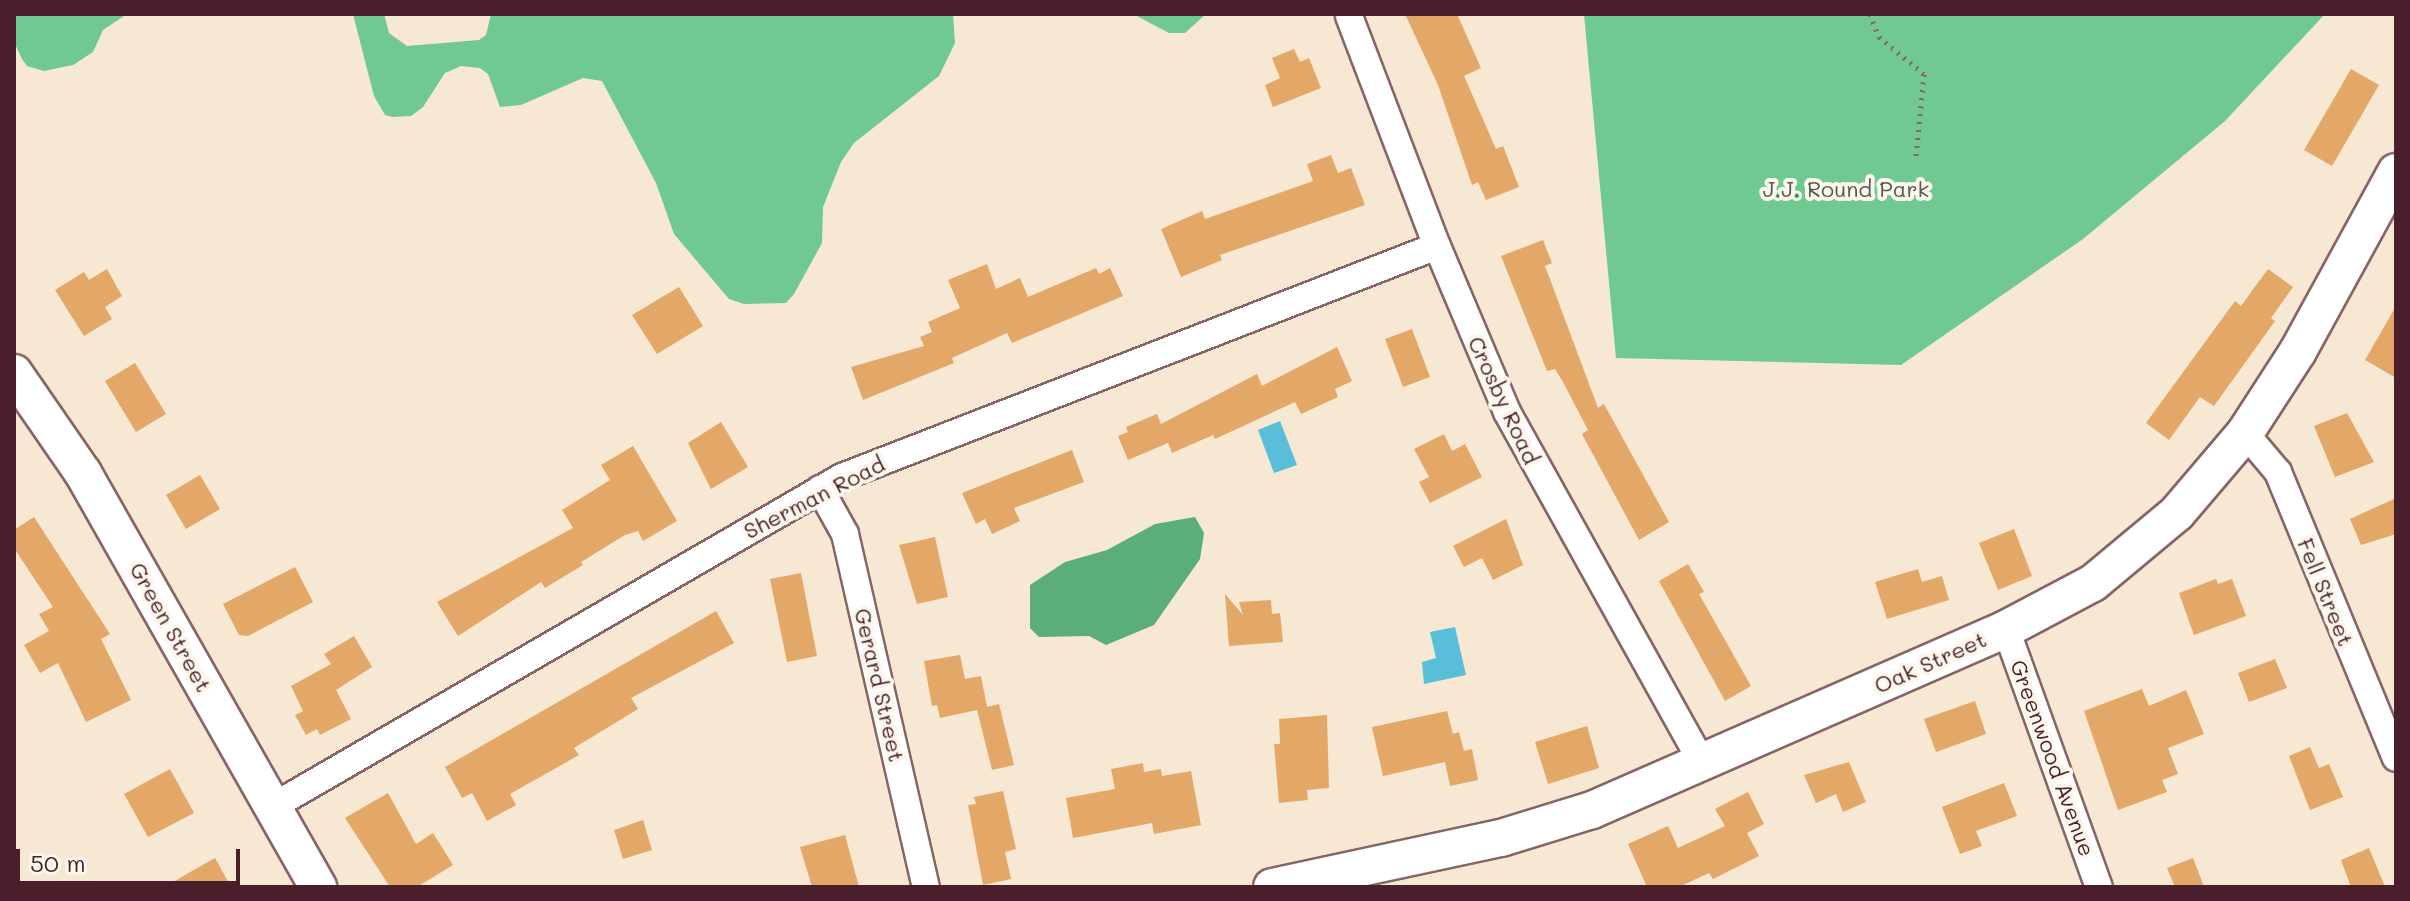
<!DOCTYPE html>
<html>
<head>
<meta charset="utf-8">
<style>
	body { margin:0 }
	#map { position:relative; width:2410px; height:901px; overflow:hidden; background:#f7e8d3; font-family:Mali,sans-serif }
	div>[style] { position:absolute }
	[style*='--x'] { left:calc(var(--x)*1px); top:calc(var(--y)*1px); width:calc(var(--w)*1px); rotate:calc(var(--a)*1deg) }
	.green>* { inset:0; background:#6fc990 }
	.forest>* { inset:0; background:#5bad7a }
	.water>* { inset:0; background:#59bed7 }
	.building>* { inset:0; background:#e3a767 }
	.path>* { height:5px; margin-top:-2.5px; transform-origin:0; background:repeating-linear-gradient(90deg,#876566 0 2px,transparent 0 8px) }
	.roads { filter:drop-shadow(2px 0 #876566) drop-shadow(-2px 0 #876566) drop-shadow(0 2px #876566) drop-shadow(0 -2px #876566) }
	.street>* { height:26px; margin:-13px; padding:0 13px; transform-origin:13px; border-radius:13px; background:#fff }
	.secondary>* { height:36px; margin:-18px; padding:0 18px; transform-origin:18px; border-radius:18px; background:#fff }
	span { translate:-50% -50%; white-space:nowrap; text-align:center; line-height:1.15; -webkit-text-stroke:8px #fbf7ec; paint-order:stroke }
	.park-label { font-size:22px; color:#575a4e }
	.street-label { font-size:22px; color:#4a1f2b }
	.frame { position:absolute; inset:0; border:16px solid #4a1f2b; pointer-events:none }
	.scale { position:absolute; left:16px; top:849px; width:224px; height:36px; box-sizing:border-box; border:4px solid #4a1f2b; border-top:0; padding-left:10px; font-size:24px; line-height:28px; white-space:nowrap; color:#4a1f2b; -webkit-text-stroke:6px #fbf7ec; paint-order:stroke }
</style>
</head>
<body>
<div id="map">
	<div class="green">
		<i style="clip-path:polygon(14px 14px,127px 14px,103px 30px,93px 52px,73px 65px,44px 71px,27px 66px,22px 59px,14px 42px)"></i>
		<i style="clip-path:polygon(353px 14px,384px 14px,389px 33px,407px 46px,479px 40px,486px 35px,491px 14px,953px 14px,955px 43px,939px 76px,854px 143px,841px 162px,823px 207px,822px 243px,794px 294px,786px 303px,744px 304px,729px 299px,674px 234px,656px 183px,602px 81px,583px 78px,521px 105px,500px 107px,488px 74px,480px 68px,461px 66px,445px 73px,423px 107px,411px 116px,393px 117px,385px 115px,374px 96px)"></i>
		<i style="clip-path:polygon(1133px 14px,1206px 14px,1185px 33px,1169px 33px)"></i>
		<i style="clip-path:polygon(1584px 14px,2325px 14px,2225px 121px,2083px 239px,1901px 365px,1616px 358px)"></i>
	</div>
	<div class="forest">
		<i style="clip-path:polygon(1195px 517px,1204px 533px,1200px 559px,1154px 625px,1106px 645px,1089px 636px,1039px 637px,1030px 628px,1030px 585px,1065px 562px,1107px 550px,1155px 524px)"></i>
	</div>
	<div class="water">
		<i style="clip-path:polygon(1280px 421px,1297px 465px,1274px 473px,1258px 430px)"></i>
		<i style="clip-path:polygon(1455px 627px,1466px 675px,1424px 684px,1422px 662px,1436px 658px,1430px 632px)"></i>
	</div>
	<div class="building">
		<i style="clip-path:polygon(1405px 14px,1457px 14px,1481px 68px,1464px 76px,1496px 149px,1503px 146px,1519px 187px,1486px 200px,1478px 182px,1472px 185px,1438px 85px)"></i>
		<i style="clip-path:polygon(1294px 49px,1300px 62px,1309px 58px,1321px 88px,1273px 107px,1265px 85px,1280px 78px,1272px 58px)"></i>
		<i style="clip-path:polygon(2351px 69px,2379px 85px,2332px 166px,2304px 150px)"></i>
		<i style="clip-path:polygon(1331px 155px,1338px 173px,1351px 168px,1365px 205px,1220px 255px,1222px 260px,1181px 277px,1161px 229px,1202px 211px,1205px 219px,1313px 181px,1307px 164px)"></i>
		<i style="clip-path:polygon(1543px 240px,1552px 263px,1545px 266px,1598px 408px,1604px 404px,1669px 522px,1639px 540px,1582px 434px,1588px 430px,1563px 382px,1555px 369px,1547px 371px,1501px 256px)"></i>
		<i style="clip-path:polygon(987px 264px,996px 289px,1020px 278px,1028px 297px,1096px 268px,1099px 274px,1110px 268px,1123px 296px,1012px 343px,1007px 333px,952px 358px,954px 363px,863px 400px,851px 367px,924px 346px,920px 337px,932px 332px,928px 322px,960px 308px,948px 280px)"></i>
		<i style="clip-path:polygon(107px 269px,122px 296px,105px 307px,112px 319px,84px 336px,55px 290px,84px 272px,89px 280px)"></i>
		<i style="clip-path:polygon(2268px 269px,2293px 287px,2271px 318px,2275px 321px,2214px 406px,2200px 397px,2169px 440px,2146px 423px,2235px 301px,2241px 306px)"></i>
		<i style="clip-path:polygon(679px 287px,703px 326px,657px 354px,632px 315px)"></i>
		<i style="clip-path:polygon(2396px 306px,2396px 378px,2365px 360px)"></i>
		<i style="clip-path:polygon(1412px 329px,1430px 377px,1403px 387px,1385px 339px)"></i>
		<i style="clip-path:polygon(1337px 347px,1352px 381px,1335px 389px,1338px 397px,1301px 414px,1295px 402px,1215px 439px,1213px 435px,1172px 453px,1168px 443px,1128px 460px,1118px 436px,1128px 432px,1126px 427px,1157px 414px,1161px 424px,1257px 374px,1262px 386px)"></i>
		<i style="clip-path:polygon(135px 363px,166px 414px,136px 432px,105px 381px)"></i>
		<i style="clip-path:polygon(2347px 413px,2374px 462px,2335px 477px,2314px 426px)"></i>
		<i style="clip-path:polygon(721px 422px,748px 467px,711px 489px,688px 443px)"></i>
		<i style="clip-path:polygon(1444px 434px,1452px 451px,1465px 444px,1482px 477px,1430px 503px,1419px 482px,1429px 477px,1414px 449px)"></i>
		<i style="clip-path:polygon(633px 446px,677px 521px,643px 541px,638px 531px,625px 535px,581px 562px,583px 565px,545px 588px,541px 582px,458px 636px,437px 602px,573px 528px,562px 510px,610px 480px,601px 465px)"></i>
		<i style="clip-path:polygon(1072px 450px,1084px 482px,1014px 508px,1020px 521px,992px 534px,985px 519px,976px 524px,962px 493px)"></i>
		<i style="clip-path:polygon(200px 475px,220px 509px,186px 529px,166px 495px)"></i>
		<i style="clip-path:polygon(2396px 498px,2396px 534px,2361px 545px,2350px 519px)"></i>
		<i style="clip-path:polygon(34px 517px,110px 634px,101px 639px,131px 700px,86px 722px,58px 663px,40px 673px,24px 645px,49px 631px,39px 614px,53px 607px,14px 548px,14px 530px)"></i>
		<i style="clip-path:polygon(1506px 519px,1523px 565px,1493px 580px,1482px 558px,1464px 567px,1453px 546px)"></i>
		<i style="clip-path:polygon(2014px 529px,2032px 576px,1998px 590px,1979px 543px)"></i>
		<i style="clip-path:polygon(935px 537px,948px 597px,917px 604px,899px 545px)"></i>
		<i style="clip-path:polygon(1688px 564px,1704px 592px,1699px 594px,1751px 686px,1725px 701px,1659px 581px)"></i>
		<i style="clip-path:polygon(295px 567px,313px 602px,248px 636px,239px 635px,223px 604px)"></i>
		<i style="clip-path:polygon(1918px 569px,1922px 582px,1942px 576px,1949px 600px,1887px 619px,1875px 582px)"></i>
		<i style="clip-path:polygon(801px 573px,817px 656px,787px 662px,770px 579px)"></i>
		<i style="clip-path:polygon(2216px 579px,2218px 584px,2232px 579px,2246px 616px,2194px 635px,2179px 593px)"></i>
		<i style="clip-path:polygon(1225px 594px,1243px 615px,1239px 602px,1271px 600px,1272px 614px,1280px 613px,1283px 642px,1229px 646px)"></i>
		<i style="clip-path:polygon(716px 611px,734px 643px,631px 698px,638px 709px,574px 748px,579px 755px,510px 794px,516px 805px,487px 821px,472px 793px,462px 798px,445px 767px)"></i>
		<i style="clip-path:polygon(354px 636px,372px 667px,336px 690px,351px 719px,320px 735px,317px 729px,306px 735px,295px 715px,303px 711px,291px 686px,331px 664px,324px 654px)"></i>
		<i style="clip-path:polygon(960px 655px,965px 679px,981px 676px,987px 707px,999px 704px,1014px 765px,992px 770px,977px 710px,940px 718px,937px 705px,932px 706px,924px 661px)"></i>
		<i style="clip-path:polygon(2275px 659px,2287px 688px,2249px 702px,2238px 673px)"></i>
		<i style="clip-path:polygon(2142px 689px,2149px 706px,2186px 690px,2204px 734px,2168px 748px,2178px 774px,2162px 780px,2167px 792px,2118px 810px,2084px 711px)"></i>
		<i style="clip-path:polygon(1975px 701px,1986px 734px,1936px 752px,1924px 719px)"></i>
		<i style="clip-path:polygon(1447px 711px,1453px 734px,1459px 732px,1464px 751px,1472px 749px,1478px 780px,1450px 786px,1445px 762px,1383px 776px,1372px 727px)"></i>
		<i style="clip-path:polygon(1327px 715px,1329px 788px,1307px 790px,1308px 800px,1279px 803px,1274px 744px,1280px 744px,1279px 719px)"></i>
		<i style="clip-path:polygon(1587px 726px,1599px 768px,1548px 784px,1535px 742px)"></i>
		<i style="clip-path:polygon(2310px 747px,2319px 768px,2329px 764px,2343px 797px,2310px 810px,2289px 756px)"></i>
		<i style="clip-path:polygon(1849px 762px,1866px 802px,1843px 812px,1836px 794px,1816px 803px,1804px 775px)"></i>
		<i style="clip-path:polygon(1143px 763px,1144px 772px,1161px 769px,1162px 776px,1191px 771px,1201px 825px,1154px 834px,1152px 823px,1073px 838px,1066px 798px,1115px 789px,1111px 769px)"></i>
		<i style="clip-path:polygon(170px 769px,194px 813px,148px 837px,124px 794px)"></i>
		<i style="clip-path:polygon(2004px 783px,2017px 816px,1976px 831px,1982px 846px,1960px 854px,1942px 807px)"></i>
		<i style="clip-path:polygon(1003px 791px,1016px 849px,1005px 852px,1011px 879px,983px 885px,968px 805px,976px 804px,974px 797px)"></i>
		<i style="clip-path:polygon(1748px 792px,1764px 824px,1747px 833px,1759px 856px,1713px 879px,1709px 873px,1679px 887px,1647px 887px,1628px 844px,1668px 826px,1678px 848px,1725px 826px,1715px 809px)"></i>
		<i style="clip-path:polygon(388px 793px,416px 844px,433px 833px,453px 865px,417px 887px,390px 887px,345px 818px)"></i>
		<i style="clip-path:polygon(643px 820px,652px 850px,623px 859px,614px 830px)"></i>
		<i style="clip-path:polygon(845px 835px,859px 887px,812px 887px,800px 847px)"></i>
		<i style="clip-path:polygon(2369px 848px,2385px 887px,2351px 887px,2341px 860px)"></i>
		<i style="clip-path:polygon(215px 858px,231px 887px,164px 887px)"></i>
		<i style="clip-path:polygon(2193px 858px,2204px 887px,2175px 887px,2167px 868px)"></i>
	</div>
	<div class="path">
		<i style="--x:1870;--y:14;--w:25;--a:69"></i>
		<i style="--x:1879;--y:37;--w:58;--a:39.4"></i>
		<i style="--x:1924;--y:74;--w:83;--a:95.5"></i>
	</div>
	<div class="roads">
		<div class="street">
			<i style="--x:1349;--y:16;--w:246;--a:69.1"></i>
			<i style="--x:1437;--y:246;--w:180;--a:67.1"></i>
			<i style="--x:1507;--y:412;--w:402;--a:60.9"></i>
			<i style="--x:2245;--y:433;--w:51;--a:49.8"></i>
			<i style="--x:2278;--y:472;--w:309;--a:67.6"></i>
			<i style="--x:820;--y:489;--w:51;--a:60.9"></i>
			<i style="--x:845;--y:534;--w:362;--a:77.1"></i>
			<i style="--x:2006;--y:629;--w:274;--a:70.2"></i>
			<i style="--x:272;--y:807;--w:659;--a:-30.07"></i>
			<i style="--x:842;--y:477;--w:638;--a:-21.22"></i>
		</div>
		<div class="secondary">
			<i style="--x:14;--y:373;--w:121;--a:55.4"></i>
			<i style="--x:83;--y:473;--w:476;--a:60.4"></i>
			<i style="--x:1272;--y:887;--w:234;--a:-12.1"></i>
			<i style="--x:1501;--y:838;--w:95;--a:-17.1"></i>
			<i style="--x:1592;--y:810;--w:452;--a:-23.6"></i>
			<i style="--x:2006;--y:629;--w:98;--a:-27.9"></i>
			<i style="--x:2093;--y:583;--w:109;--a:-39.8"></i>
			<i style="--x:2177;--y:513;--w:105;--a:-49.6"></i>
			<i style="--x:2245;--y:433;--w:98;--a:-57.1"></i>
			<i style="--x:2298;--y:351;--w:204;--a:-61.3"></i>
		</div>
	</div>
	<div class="park-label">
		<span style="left:1846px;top:189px">J.J. Round Park</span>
	</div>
	<div class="street-label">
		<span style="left:1504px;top:400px;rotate:65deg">Crosby Road</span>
		<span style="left:814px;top:497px;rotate:-27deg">Sherman Road</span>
		<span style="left:2326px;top:592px;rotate:68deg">Fell Street</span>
		<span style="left:171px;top:627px;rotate:61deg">Green Street</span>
		<span style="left:1930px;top:662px;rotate:-24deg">Oak Street</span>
		<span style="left:880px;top:685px;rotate:77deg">Gerard Street</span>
		<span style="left:2053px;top:758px;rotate:70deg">Greenwood Avenue</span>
	</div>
	<div class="frame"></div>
	<div class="scale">50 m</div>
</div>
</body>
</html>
